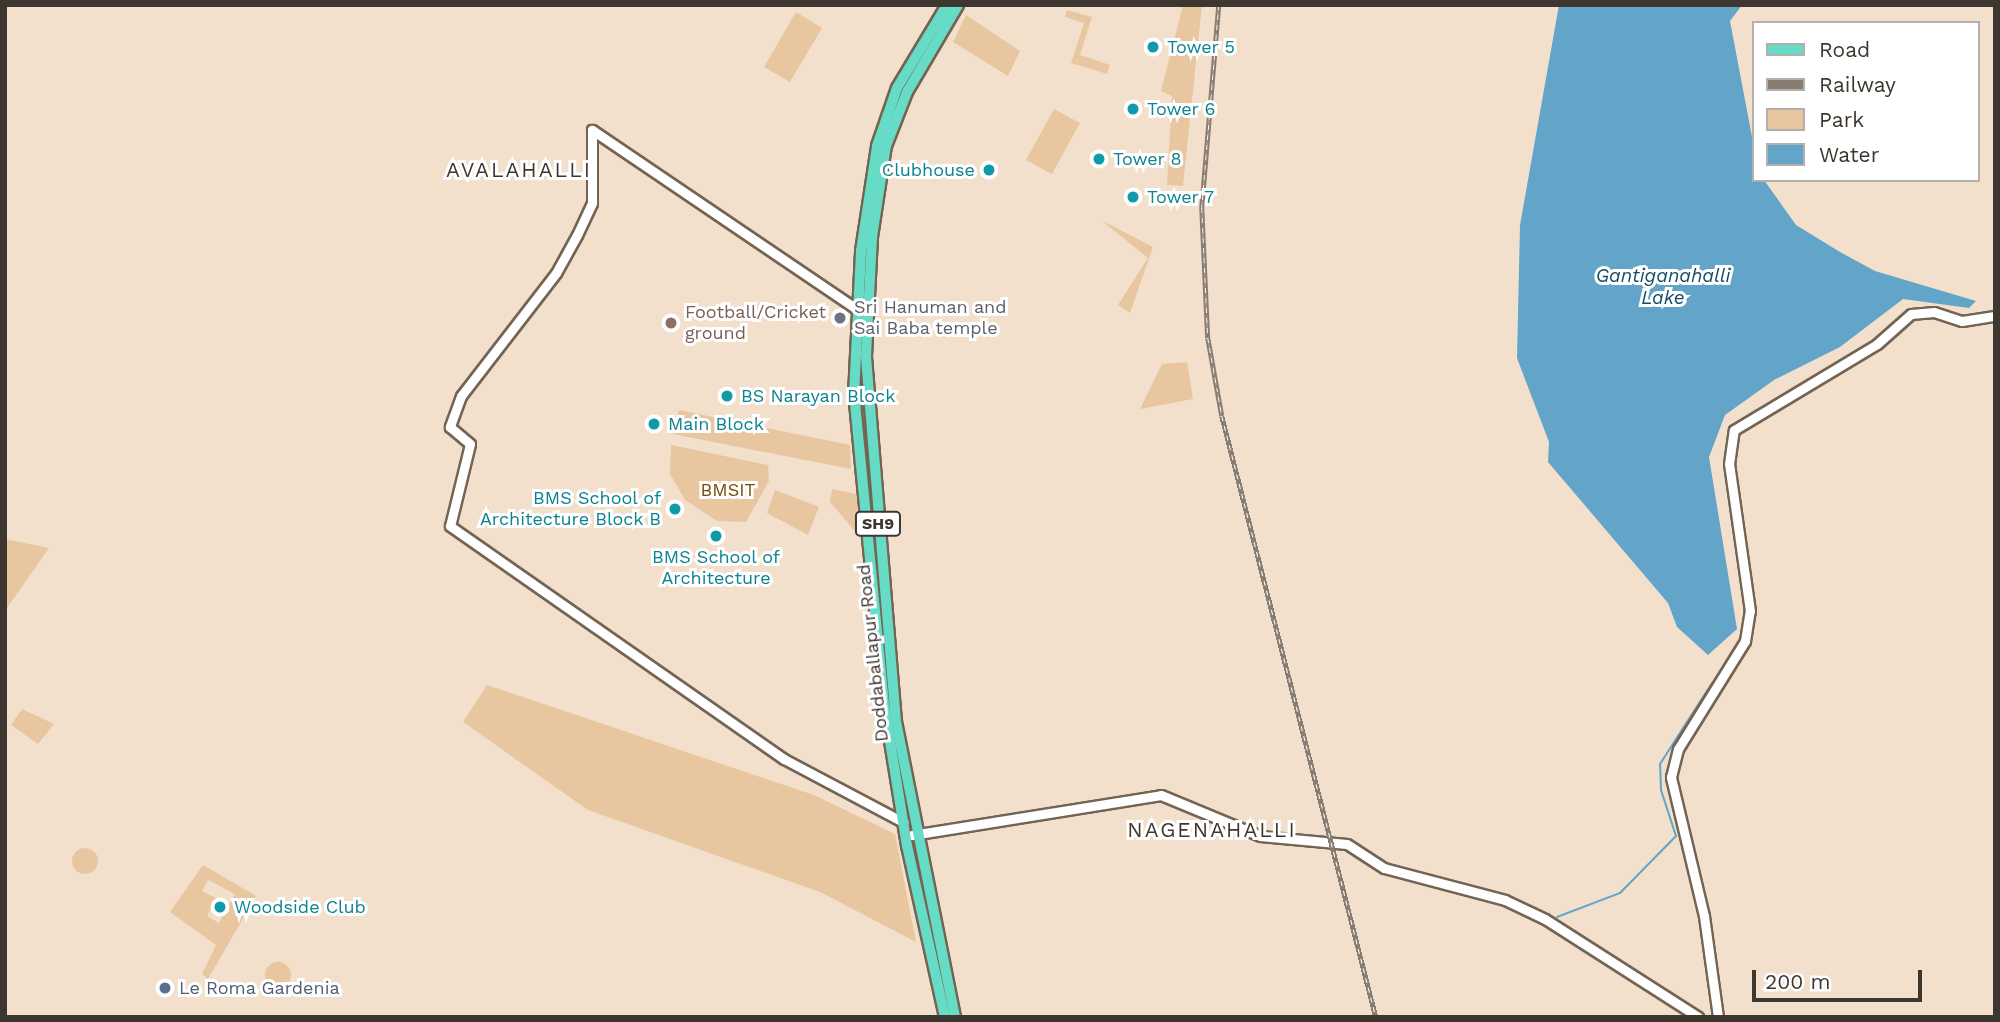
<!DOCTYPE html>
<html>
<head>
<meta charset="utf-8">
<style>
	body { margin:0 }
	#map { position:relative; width:2000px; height:1022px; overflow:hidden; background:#f2e0cc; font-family:"Work Sans",sans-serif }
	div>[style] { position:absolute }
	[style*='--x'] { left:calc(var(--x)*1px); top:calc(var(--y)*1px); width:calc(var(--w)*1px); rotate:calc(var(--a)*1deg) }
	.green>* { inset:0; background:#e8c6a0 }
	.round { border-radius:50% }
	.water>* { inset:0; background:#63a4c9 }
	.stream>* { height:2px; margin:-1px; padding:0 1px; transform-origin:1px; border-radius:1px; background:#63a4c9 }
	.roads { filter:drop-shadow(2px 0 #736453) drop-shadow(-2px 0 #736453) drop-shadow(0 2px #736453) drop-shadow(0 -2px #736453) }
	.tertiary>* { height:9px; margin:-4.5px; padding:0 4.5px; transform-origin:4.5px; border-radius:4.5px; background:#fff }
	.primary>* { height:10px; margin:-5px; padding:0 5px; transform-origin:5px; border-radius:5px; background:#66dcc7 }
	.rail>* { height:4.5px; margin-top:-2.25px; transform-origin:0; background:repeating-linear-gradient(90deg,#fff 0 5px,#887d70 0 10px); box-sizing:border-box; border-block:2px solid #887d70 }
	.dots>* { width:19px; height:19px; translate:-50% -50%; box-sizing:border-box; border:4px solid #fff; border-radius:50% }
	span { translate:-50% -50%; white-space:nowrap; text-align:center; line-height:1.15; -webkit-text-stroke:6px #fff; paint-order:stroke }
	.shield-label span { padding:2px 5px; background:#fff; border:2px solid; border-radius:5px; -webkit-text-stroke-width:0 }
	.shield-label { font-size:16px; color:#3e372f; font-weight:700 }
	.culture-label { font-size:18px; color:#0d838f }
	.left { translate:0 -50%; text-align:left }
	.right { translate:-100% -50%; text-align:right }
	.worship-label { font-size:18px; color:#5b616d }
	.education-label { font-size:18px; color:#785e54 }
	.park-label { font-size:18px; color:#744a09 }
	.street-label { font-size:18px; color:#3e372f }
	.service-label { font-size:18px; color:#4e5e75 }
	.water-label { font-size:19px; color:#154a64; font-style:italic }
	.quarter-label { font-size:21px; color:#3e372f; letter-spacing:2px }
	.frame { position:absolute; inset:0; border:7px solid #3e372f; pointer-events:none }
	.legend { position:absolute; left:1752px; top:21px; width:228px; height:161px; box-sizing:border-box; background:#fff; border:2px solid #b2afac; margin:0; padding:9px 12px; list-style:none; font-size:21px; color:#3e372f }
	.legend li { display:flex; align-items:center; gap:14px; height:35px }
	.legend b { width:35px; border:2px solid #b2afac }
	.scale { position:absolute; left:1752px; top:970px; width:170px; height:32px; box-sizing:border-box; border:4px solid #3e372f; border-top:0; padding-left:9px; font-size:21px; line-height:24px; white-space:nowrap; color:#3e372f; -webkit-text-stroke:5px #fff; paint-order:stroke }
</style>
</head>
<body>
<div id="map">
	<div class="green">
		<i style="clip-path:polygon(1183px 5px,1202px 5px,1183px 186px,1167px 185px,1172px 96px,1161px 91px)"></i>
		<i style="clip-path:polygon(1067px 10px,1092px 17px,1080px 55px,1110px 65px,1107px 74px,1071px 63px,1084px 23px,1065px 17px)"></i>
		<i style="clip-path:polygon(796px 12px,822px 28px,790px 82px,764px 67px)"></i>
		<i style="clip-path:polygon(966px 15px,1020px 51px,1008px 76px,953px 42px)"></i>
		<i style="clip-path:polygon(1054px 109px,1080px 123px,1052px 174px,1026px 160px)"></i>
		<i style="clip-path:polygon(1101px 220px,1153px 247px,1130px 313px,1118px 305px,1148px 258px)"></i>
		<i style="clip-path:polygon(1187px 362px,1193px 399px,1140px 409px,1162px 364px)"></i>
		<i style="clip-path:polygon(679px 410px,850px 445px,851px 469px,673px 434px)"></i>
		<i style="clip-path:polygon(671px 445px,768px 465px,769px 481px,746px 522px,717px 521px,685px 500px,670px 474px)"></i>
		<i style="clip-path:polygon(832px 489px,856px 494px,860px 537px,830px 502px)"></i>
		<i style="clip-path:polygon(775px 490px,819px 507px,808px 535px,767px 513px)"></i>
		<i style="clip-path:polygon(5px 539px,49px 548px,5px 611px)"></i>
		<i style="clip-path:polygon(487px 685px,814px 795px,895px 834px,916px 942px,820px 892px,588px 810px,463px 722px)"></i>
		<i style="clip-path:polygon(22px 709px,54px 724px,38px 744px,11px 725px)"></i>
		<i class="round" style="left:72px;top:848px;width:26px;height:26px"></i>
		<i style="clip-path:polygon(evenodd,203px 865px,256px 896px,208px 979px,202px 974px,216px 945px,170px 912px,203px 865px,208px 880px,235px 894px,219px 923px,207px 916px,216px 898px,202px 891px,208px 880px)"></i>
		<i class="round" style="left:265px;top:962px;width:26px;height:26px"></i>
	</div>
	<div class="water">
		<i style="clip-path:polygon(1559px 5px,1742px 5px,1730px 21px,1753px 142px,1753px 180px,1764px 180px,1796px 225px,1840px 252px,1875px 271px,1976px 301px,1969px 308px,1903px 299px,1840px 347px,1774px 380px,1725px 415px,1709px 457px,1737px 629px,1708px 655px,1677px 627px,1668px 603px,1548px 462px,1549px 442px,1517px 358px,1520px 225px)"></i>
	</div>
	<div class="stream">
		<i style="--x:1557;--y:917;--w:67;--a:-20.9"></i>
		<i style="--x:1620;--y:893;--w:80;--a:-45.5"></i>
		<i style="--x:1676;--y:836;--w:48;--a:-108.1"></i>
		<i style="--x:1661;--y:790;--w:26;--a:-92"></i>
		<i style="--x:1660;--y:764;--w:96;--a:-57.3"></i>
	</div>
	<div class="roads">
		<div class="tertiary">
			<i style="--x:861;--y:312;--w:325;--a:-145.9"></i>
			<i style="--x:592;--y:130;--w:73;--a:90"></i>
			<i style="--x:592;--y:203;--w:35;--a:115"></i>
			<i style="--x:577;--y:235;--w:43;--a:118.9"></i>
			<i style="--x:556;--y:273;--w:155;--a:127.7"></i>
			<i style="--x:461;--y:396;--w:33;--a:110"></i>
			<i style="--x:450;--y:427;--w:26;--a:40"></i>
			<i style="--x:470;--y:444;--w:84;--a:103.7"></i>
			<i style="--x:450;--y:526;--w:407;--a:34.9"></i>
			<i style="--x:784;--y:759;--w:135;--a:27.9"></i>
			<i style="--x:912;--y:835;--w:252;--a:-9.1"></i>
			<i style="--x:1161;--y:795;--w:107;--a:22.5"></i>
			<i style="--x:1260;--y:836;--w:87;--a:5.3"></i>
			<i style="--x:1347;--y:844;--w:44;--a:33"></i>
			<i style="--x:1384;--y:868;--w:125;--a:14.8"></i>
			<i style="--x:1505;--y:900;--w:44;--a:25.4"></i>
			<i style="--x:1545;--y:919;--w:182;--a:32.6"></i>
			<i style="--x:1718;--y:1017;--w:102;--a:-97.9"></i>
			<i style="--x:1704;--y:916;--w:143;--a:-103.4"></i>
			<i style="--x:1671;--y:777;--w:29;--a:-76"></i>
			<i style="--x:1678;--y:749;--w:127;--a:-58.2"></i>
			<i style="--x:1745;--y:641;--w:30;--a:-81"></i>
			<i style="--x:1750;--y:611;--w:148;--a:-98.1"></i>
			<i style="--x:1729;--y:464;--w:34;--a:-82"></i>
			<i style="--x:1734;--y:430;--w:167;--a:-31"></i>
			<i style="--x:1877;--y:344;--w:45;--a:-41.4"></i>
			<i style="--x:1911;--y:314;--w:23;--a:-5"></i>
			<i style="--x:1934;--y:312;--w:29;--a:18"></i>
			<i style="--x:1962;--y:321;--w:33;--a:-9"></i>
		</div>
		<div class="primary">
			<i style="--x:945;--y:1017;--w:175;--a:-102.5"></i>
			<i style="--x:907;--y:846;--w:144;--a:-99.2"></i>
			<i style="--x:884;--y:704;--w:310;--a:-95.5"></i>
			<i style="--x:854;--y:395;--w:144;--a:-87.2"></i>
			<i style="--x:861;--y:251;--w:106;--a:-81.3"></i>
			<i style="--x:877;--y:146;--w:61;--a:-71"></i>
			<i style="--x:897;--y:88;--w:97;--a:-58.9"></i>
			<i style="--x:955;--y:1017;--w:301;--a:-101.3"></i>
			<i style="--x:896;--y:722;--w:367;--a:-94.7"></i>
			<i style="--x:866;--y:356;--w:119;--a:-87.1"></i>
			<i style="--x:872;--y:237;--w:92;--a:-81.3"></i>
			<i style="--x:886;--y:146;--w:58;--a:-68.7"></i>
			<i style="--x:907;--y:92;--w:101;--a:-59.6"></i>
		</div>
	</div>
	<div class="rail">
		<i style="--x:1219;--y:5;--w:204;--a:94.8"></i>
		<i style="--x:1202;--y:208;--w:130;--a:87.4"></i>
		<i style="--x:1208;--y:338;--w:79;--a:79.8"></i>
		<i style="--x:1222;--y:416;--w:620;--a:75.63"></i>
	</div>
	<div class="dots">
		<i style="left:1153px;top:47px;background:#0f9aa8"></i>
		<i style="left:1133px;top:109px;background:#0f9aa8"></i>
		<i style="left:1099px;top:159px;background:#0f9aa8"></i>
		<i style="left:989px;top:170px;background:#0f9aa8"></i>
		<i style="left:1133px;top:197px;background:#0f9aa8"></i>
		<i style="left:840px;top:318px;background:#6b7280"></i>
		<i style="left:671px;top:323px;background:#8d6e63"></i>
		<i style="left:727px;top:396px;background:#0f9aa8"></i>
		<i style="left:654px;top:424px;background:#0f9aa8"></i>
		<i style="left:675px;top:509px;background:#0f9aa8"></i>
		<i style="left:716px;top:536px;background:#0f9aa8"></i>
		<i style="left:220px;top:907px;background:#0f9aa8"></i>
		<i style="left:165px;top:988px;background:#5c6f8a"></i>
	</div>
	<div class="shield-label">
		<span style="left:878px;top:524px">SH9</span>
	</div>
	<div class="culture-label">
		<span class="left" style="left:1167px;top:47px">Tower 5</span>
		<span class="left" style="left:1147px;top:109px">Tower 6</span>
		<span class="left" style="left:1113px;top:159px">Tower 8</span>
		<span class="right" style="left:975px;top:170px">Clubhouse</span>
		<span class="left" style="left:1147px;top:197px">Tower 7</span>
		<span class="left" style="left:741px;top:396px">BS Narayan Block</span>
		<span class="left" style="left:668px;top:424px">Main Block</span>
		<span class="right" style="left:661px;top:509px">BMS School of<br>Architecture Block B</span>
		<span style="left:716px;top:568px">BMS School of<br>Architecture</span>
		<span class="left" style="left:234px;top:907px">Woodside Club</span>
	</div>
	<div class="worship-label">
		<span class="left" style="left:854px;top:318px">Sri Hanuman and<br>Sai Baba temple</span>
	</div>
	<div class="education-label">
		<span class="left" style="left:685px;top:323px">Football/Cricket<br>ground</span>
	</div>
	<div class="park-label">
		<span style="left:728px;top:490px">BMSIT</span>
	</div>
	<div class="street-label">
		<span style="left:873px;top:653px;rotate:-96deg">Doddaballapur Road</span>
	</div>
	<div class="service-label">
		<span class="left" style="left:179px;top:988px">Le Roma Gardenia</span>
	</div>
	<div class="water-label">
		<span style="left:1663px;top:287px">Gantiganahalli<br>Lake</span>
	</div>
	<div class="quarter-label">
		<span style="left:519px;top:170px">AVALAHALLI</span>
		<span style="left:1212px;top:830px">NAGENAHALLI</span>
	</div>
	<div class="frame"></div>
	<ul class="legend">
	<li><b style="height:9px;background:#66dcc7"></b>Road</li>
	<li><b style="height:9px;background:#887d70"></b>Railway</li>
	<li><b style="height:19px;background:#e8c6a0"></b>Park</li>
	<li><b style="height:19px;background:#63a4c9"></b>Water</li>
	</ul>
	<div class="scale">200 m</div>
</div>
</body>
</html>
